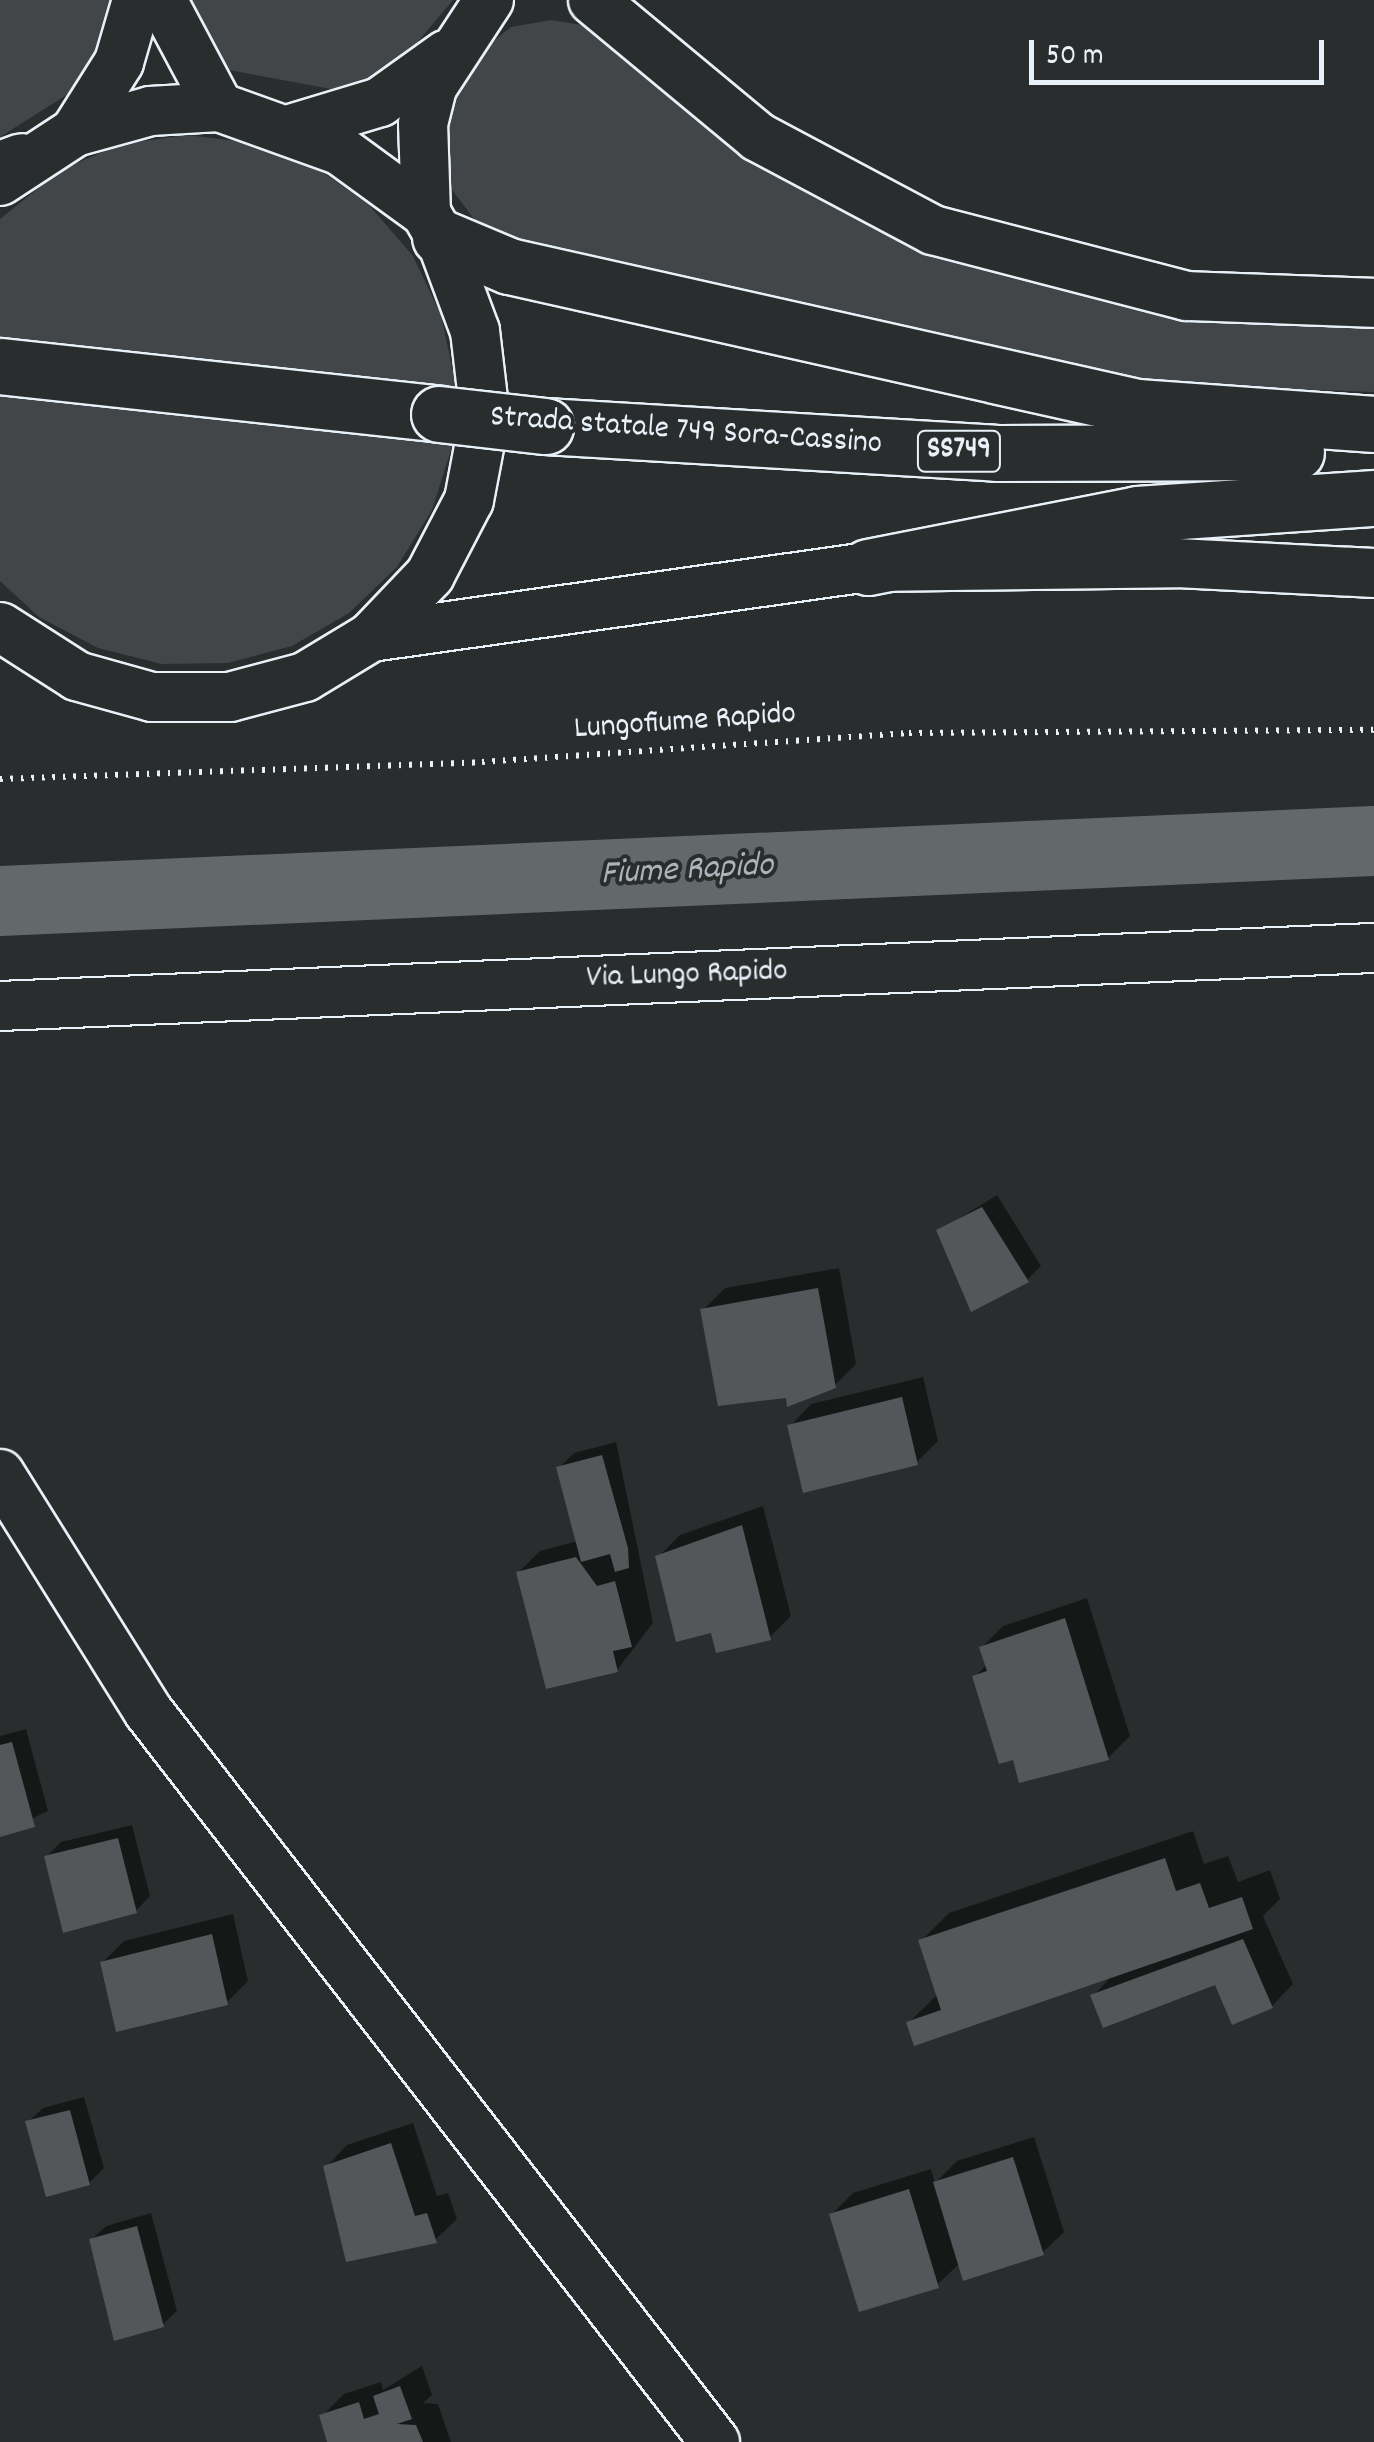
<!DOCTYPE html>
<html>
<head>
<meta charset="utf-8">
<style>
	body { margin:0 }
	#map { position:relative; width:1374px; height:2442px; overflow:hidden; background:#2a2d2e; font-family:Dekko,sans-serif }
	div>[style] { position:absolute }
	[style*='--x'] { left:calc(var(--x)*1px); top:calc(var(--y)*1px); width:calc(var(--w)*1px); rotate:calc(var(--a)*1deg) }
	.green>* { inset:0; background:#424648 }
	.shadow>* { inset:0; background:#0007 }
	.river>* { height:70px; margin:-35px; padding:0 35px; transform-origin:35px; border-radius:35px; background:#63686b }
	.building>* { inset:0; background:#535759 }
	.path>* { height:6px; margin-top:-3px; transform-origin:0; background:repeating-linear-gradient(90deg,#e8f1f8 0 2.5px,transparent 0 10.5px) }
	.roads { filter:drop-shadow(2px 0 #e8f1f8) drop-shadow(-2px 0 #e8f1f8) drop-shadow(0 2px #e8f1f8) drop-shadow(0 -2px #e8f1f8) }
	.minor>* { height:48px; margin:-24px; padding:0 24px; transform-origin:24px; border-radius:24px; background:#2a2d2e }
	.trunk>* { height:55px; margin:-27.5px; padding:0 27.5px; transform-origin:27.5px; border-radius:27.5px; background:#2a2d2e }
	.bridges { filter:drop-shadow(2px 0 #e8f1f8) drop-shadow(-2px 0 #e8f1f8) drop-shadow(0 2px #e8f1f8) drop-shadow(0 -2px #e8f1f8) }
	.trunk-bridge>* { height:55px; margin:-27.5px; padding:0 27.5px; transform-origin:27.5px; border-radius:27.5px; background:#2a2d2e }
	span { translate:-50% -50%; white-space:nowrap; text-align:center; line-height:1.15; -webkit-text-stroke:8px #2a2d2e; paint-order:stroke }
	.shield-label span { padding:2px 8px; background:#2a2d2e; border:2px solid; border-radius:8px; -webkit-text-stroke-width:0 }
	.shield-label { font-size:30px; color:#e8f1f8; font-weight:700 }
	.street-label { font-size:32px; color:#e8f1f8 }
	.water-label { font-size:35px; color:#acb3b9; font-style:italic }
	.scale { position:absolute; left:1029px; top:40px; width:295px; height:45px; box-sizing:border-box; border:5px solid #e8f1f8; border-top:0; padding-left:12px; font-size:30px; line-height:35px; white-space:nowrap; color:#e8f1f8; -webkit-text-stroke:8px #2a2d2e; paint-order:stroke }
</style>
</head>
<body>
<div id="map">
	<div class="green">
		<i style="clip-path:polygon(0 0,125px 0,121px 23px,76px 89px,0 137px)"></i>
		<i style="clip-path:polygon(184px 0,453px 0,384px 82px,342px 91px,218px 68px)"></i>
		<i style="clip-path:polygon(551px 20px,594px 27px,780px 174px,1374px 324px,1374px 392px,1160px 384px,751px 300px,483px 231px,447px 183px,438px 132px,460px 69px,511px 27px)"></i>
		<i style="clip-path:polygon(187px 135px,253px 143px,316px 167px,369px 205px,413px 256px,441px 315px,455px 381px,452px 447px,432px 510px,397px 567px,349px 613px,292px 646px,228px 663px,162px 664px,98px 648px,39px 617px,0 581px,0 219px,61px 170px,121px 144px)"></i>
	</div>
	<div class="shadow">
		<i style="clip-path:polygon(997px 1195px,1041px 1266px,1027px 1280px,939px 1231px)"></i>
		<i style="clip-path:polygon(839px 1268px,856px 1364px,834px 1386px,788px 1395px,703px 1310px,725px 1288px)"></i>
		<i style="clip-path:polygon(923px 1377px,938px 1441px,917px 1462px,790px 1426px,811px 1404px)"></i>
		<i style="clip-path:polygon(616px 1442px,653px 1623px,617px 1670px,518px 1573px,540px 1551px,578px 1541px,559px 1468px,574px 1453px)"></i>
		<i style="clip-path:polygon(763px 1506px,791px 1616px,769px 1638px,713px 1630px,658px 1557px,680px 1535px)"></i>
		<i style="clip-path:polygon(1087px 1598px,1130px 1736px,1108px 1758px,975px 1677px,987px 1664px,982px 1647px,1003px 1626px)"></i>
		<i style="clip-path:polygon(26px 1729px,48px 1811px,0 1834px,0 1736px)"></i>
		<i style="clip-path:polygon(132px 1825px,150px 1896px,136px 1911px,46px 1857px,61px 1842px)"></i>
		<i style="clip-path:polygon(1193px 1831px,1204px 1864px,1228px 1856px,1238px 1882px,1270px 1870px,1280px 1899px,1263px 1916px,1293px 1984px,1272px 2006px,1216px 1982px,1093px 1996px,1114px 1974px,908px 2023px,937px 1995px,921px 1941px,949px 1913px)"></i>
		<i style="clip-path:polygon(233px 1914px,248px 1981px,226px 2003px,102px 1963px,124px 1941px)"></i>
		<i style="clip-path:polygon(84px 2097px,104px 2168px,89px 2183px,28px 2122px,43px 2108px)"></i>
		<i style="clip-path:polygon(413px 2123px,437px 2196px,448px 2193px,457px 2219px,435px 2240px,326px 2167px,347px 2145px)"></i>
		<i style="clip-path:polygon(1034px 2137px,1064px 2232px,1042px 2253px,960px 2263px,937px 2285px,832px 2214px,853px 2193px,931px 2169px,935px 2183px,957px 2161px)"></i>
		<i style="clip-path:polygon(151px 2213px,177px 2311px,162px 2325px,91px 2240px,106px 2226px)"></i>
		<i style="clip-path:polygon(422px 2366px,432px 2395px,423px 2403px,438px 2404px,451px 2442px,327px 2442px,322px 2416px,344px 2394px,381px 2382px,383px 2390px)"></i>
	</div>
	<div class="river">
		<i style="--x:0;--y:901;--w:1375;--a:-2.5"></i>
	</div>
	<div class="building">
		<i style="clip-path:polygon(982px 1207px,1029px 1282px,971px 1312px,936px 1230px)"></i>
		<i style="clip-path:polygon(818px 1288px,836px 1388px,787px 1407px,786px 1398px,718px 1406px,700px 1309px)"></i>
		<i style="clip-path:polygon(902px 1397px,918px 1465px,803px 1493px,787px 1425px)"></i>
		<i style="clip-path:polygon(602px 1455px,628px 1548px,629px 1568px,615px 1572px,610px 1554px,581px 1562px,556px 1467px)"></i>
		<i style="clip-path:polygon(742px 1525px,771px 1640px,716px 1653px,711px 1633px,676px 1642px,655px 1556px)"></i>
		<i style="clip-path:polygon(576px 1557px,597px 1586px,615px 1581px,632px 1647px,613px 1651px,618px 1672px,546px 1689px,516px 1572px)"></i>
		<i style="clip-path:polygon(1065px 1618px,1109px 1760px,1019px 1783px,1013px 1760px,999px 1764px,972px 1676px,987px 1671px,979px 1647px)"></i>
		<i style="clip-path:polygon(12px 1742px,35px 1827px,0 1837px,0 1745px)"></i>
		<i style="clip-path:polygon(118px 1838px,137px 1913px,63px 1933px,44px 1856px)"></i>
		<i style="clip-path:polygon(1165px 1858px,1176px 1891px,1200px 1883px,1209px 1908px,1242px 1897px,1253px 1929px,914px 2046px,906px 2022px,941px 2010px,918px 1940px)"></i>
		<i style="clip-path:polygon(212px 1934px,228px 2005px,116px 2032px,100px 1962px)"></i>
		<i style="clip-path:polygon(1243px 1939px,1273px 2008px,1232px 2025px,1215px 1985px,1103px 2028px,1090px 1995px)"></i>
		<i style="clip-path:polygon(70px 2110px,90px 2185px,46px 2197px,25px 2121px)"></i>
		<i style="clip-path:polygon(391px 2143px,415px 2216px,427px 2213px,437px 2243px,346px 2262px,323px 2166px)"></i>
		<i style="clip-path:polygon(1013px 2157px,1044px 2255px,963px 2281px,933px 2182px)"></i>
		<i style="clip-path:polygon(909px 2189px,939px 2288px,859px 2312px,829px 2214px)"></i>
		<i style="clip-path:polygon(137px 2226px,164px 2327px,114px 2341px,89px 2239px)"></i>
		<i style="clip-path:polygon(400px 2386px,412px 2419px,397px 2424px,416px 2425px,423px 2442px,327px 2442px,319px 2415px,359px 2402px,364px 2419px,379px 2414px,373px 2396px)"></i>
	</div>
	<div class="path">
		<i style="--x:0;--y:779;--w:482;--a:-2"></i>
		<i style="--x:482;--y:762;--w:428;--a:-3.9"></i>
		<i style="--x:909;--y:733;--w:465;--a:-0.4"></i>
	</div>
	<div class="roads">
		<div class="minor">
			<i style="--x:162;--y:0;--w:121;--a:62"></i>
			<i style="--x:593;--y:0;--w:214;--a:39.7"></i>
			<i style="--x:758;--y:137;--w:198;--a:28"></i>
			<i style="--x:933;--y:230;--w:262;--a:14.6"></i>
			<i style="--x:1187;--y:296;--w:187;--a:2.1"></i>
			<i style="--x:294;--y:128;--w:90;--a:-16.8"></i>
			<i style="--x:380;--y:102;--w:82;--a:-35.6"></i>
			<i style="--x:75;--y:132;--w:83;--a:-57.8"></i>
			<i style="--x:119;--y:62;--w:65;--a:-73.8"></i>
			<i style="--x:0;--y:181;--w:90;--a:-33.2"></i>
			<i style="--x:75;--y:132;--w:78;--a:-15.6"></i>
			<i style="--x:150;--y:111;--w:69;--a:-3.3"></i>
			<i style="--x:219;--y:107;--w:130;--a:19.8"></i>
			<i style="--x:341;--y:151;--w:105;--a:36.1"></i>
			<i style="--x:426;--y:213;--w:28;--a:60"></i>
			<i style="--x:440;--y:237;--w:100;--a:69.6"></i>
			<i style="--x:475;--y:331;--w:86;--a:83.3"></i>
			<i style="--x:485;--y:416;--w:86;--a:100.8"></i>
			<i style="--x:469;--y:500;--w:85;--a:117.5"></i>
			<i style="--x:430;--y:575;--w:86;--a:133.6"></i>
			<i style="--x:371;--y:637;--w:77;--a:148.8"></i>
			<i style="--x:305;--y:677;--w:78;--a:165.1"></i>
			<i style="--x:230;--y:697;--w:78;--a:180"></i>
			<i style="--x:152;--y:697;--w:78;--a:-164.4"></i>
			<i style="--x:77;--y:676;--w:91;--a:-147.5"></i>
			<i style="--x:426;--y:213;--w:89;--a:-91.9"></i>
			<i style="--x:423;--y:124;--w:38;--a:-76"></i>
			<i style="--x:432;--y:87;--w:104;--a:-56.8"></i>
			<i style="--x:371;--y:637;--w:502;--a:-8.02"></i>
			<i style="--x:868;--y:567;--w:309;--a:-0.7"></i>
			<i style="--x:1177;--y:563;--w:197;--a:2.9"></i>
			<i style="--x:0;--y:1006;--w:1375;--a:-2.42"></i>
			<i style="--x:0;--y:1474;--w:279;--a:58"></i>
			<i style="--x:148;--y:1711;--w:925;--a:52.2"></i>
		</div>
		<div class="trunk">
			<i style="--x:0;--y:169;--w:23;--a:-20"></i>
			<i style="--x:440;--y:237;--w:75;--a:22.8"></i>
			<i style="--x:509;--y:266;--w:644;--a:12.65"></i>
			<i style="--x:1137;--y:407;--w:238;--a:4.1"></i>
			<i style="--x:0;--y:366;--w:442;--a:6.2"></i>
			<i style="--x:545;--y:426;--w:453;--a:3.4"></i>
			<i style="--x:997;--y:453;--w:299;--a:-0.2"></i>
			<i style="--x:868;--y:567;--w:274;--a:-11.1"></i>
			<i style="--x:1137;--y:514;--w:238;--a:-3.9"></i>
		</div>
	</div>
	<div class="bridges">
		<div class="trunk-bridge">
			<i style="--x:439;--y:414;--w:107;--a:6.5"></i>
		</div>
	</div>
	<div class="shield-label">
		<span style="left:959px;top:451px">SS749</span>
	</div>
	<div class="street-label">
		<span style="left:686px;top:432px;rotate:4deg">Strada statale 749 Sora-Cassino</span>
		<span style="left:685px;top:723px;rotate:-4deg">Lungofiume Rapido</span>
		<span style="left:687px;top:976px;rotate:-2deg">Via Lungo Rapido</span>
	</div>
	<div class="water-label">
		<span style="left:687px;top:871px;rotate:-3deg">Fiume Rapido</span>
	</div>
	<div class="scale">50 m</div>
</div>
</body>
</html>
